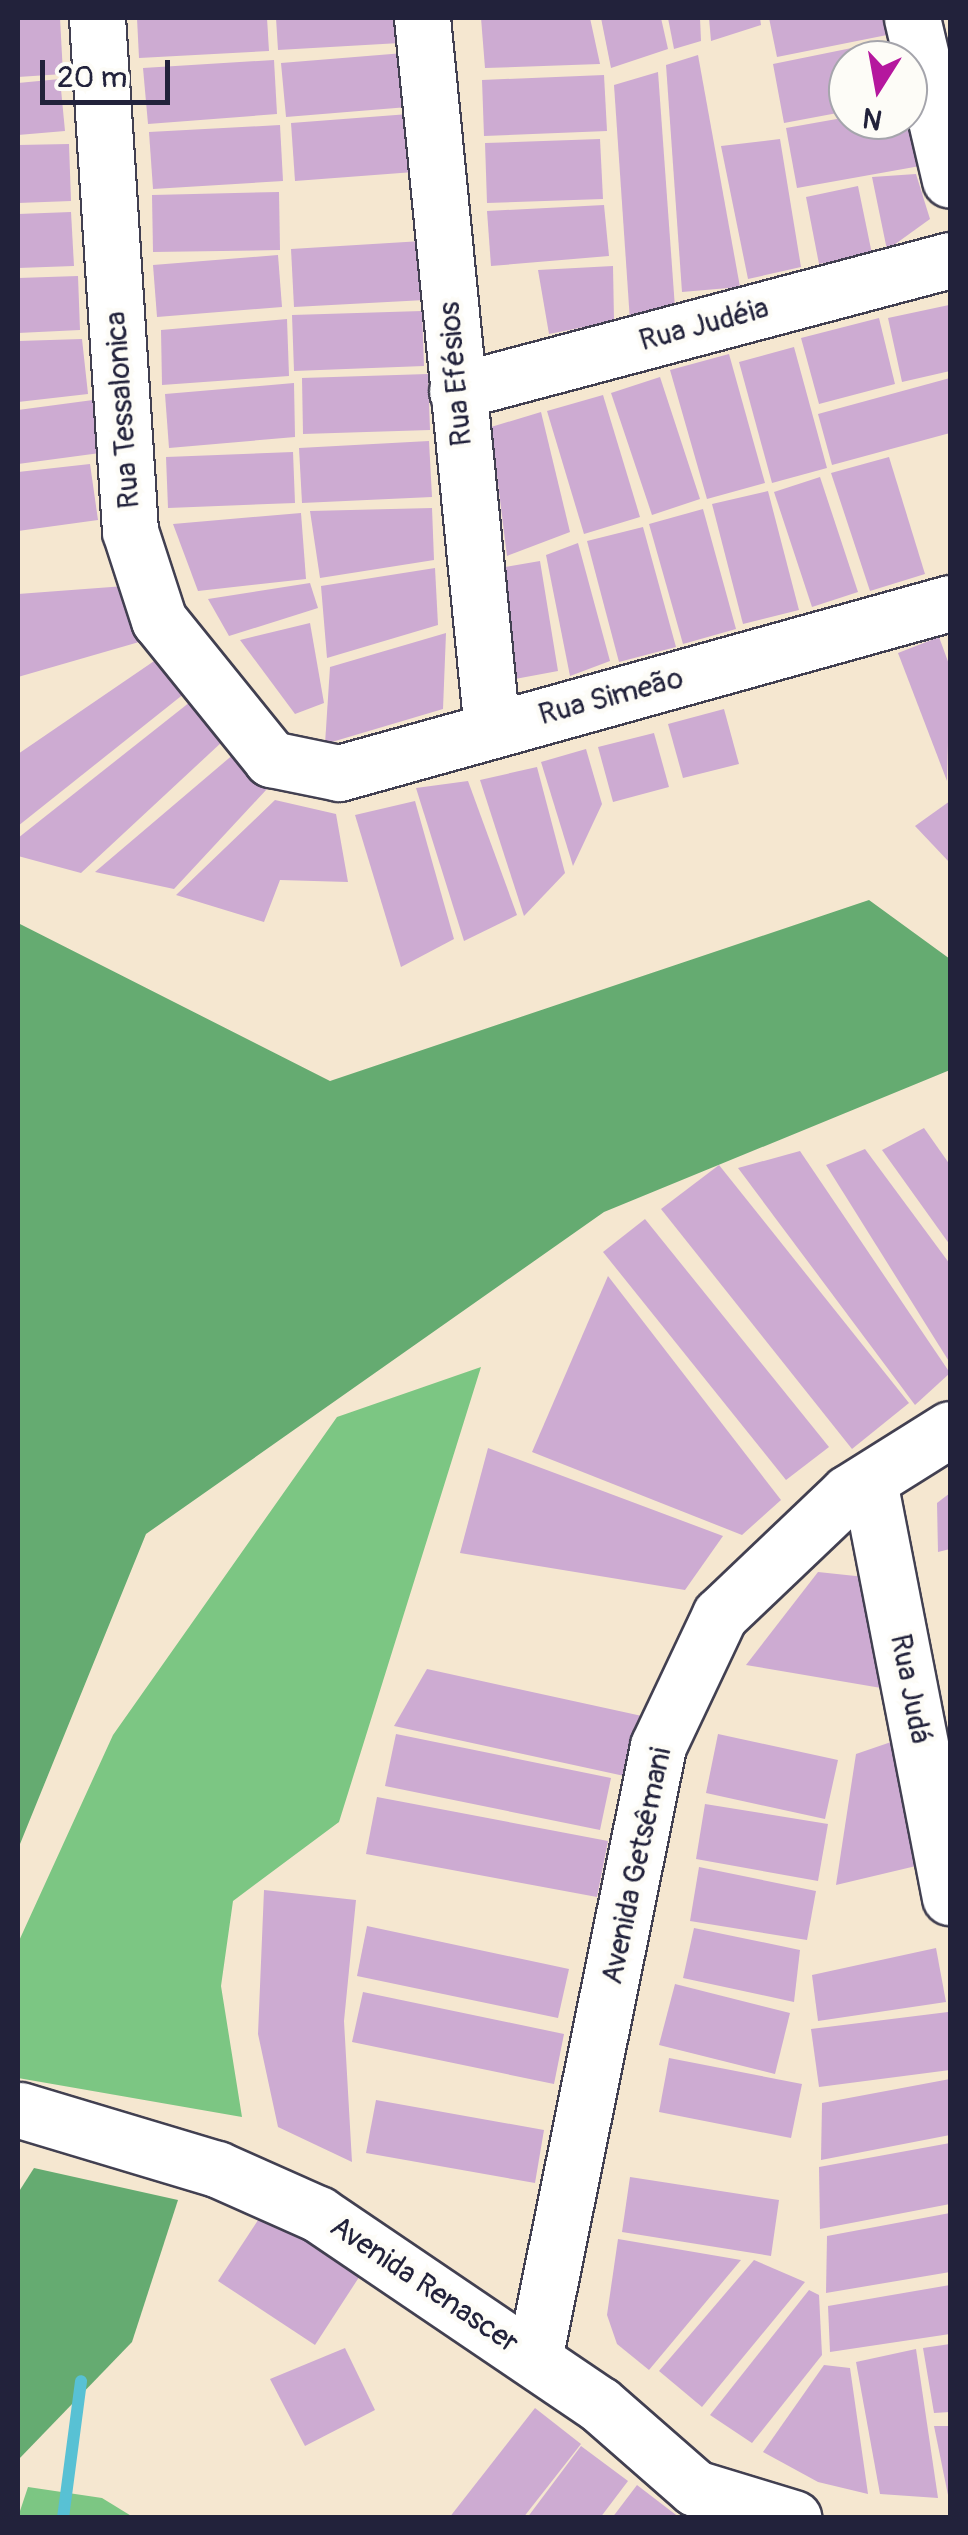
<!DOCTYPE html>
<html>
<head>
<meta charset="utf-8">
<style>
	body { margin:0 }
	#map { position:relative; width:968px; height:2535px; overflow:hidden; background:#f5e7d0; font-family:Pangolin,sans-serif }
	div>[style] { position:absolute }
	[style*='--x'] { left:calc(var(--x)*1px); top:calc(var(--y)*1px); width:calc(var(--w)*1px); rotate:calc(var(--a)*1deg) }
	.green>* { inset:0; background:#7cc683 }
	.forest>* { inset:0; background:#65ab71 }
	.stream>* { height:12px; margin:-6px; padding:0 6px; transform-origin:6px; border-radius:6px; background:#58c1d4 }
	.building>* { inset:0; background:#cdabd2 }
	.roads { filter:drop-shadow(2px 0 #424051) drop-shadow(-2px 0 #424051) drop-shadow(0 2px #424051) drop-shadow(0 -2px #424051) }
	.minor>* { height:55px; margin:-27.5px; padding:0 27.5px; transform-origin:27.5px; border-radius:27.5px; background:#fff }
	span { translate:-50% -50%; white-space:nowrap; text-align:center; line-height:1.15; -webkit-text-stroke:9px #fdfcf7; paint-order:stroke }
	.street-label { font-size:30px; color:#22223b }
	.frame { position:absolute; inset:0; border:20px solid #22223b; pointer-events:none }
	.north { position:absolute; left:828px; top:40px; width:100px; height:100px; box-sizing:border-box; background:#fdfcf7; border:2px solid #a5a5ac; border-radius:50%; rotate:191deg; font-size:28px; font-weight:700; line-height:40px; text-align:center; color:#22223b }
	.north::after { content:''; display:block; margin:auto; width:35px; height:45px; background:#b5179e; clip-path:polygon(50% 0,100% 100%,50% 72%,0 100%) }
	.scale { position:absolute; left:40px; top:60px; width:130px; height:45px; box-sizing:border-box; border:5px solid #22223b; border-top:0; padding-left:12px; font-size:30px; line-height:35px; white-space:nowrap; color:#22223b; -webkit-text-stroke:8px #fdfcf7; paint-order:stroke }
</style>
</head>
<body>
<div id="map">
	<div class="green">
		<i style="clip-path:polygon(481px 1367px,339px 1822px,233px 1901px,221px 1986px,242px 2117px,18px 2078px,18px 1943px,113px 1735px,337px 1417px)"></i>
		<i style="clip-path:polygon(28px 2487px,102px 2498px,133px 2517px,18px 2517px)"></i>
	</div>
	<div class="forest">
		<i style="clip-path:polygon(869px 900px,950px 959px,950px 1070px,604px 1212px,146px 1534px,18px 1849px,18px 923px,330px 1081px)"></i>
		<i style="clip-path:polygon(34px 2168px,178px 2200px,132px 2342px,18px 2460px,18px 2193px)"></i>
	</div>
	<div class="stream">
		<i style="--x:63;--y:2518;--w:138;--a:-82.5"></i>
	</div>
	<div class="building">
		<i style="clip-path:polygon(18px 18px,60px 18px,63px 74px,18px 77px)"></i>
		<i style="clip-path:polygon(137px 18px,267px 18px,269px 51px,139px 58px)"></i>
		<i style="clip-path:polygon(276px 18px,399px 18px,400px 43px,278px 50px)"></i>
		<i style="clip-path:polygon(481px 18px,590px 18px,600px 64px,485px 68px)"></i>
		<i style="clip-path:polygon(601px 18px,661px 18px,668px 49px,611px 68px)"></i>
		<i style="clip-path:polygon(668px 18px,700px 18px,701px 41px,674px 49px)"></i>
		<i style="clip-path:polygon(709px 18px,760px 18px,761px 25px,711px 41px)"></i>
		<i style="clip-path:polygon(769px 18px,889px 18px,892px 34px,777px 57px)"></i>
		<i style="clip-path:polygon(896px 39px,900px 60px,848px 60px,848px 111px,784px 123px,773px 64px)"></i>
		<i style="clip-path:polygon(404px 53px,408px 107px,286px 117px,281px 63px)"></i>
		<i style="clip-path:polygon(698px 55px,740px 287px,682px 292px,666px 65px)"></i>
		<i style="clip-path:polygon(274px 60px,277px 114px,148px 124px,143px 68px)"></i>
		<i style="clip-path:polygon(658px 72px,675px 308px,630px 321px,614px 85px)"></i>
		<i style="clip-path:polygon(604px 75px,607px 131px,484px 136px,482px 80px)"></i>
		<i style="clip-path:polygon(60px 79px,65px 131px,18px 135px,18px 83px)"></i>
		<i style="clip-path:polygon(409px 114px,414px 172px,295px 181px,291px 123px)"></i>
		<i style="clip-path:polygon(848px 117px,908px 120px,920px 166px,797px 188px,786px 128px)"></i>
		<i style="clip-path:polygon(280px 125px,283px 181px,153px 189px,149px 132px)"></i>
		<i style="clip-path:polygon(600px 139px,603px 199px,487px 203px,485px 143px)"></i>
		<i style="clip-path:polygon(780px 139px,801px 267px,748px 279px,721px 146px)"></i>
		<i style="clip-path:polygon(69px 144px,71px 201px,18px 203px,18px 145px)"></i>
		<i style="clip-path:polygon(916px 174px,930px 219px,887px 250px,872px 177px)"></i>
		<i style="clip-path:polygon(858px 186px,872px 254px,819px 264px,806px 197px)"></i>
		<i style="clip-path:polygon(279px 192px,280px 250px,153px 252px,152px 195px)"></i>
		<i style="clip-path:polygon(604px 205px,609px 256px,491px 266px,487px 211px)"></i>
		<i style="clip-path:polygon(71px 212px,74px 266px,18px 268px,18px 214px)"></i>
		<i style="clip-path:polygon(422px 241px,425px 300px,294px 307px,291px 249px)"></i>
		<i style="clip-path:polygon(278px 255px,282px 307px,157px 317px,153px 265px)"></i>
		<i style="clip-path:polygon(613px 266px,614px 321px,549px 334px,538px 270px)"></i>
		<i style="clip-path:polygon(78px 276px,80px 330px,18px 333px,18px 278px)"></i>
		<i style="clip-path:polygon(949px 305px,950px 371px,902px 382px,888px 318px)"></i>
		<i style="clip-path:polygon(422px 311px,424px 366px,294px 371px,292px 315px)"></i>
		<i style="clip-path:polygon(879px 318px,895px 384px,819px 404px,801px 338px)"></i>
		<i style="clip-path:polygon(287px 319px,289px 376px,162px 385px,161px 330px)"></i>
		<i style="clip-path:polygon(82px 339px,88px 394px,18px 402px,18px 341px)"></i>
		<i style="clip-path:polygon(794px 347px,827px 468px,772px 483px,739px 362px)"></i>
		<i style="clip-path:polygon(729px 354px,765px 483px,707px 499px,670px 370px)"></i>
		<i style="clip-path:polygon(428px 374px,430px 430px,303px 434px,302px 378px)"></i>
		<i style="clip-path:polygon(660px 377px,700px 499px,652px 515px,611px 393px)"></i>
		<i style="clip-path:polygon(950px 378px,950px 433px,832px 465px,818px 414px)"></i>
		<i style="clip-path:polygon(294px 383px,295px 437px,169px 448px,165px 394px)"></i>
		<i style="clip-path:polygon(603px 395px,640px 517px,584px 534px,547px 411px)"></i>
		<i style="clip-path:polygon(93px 400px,100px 453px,18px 464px,18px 410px)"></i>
		<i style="clip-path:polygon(541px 412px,570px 532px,507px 556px,491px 427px)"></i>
		<i style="clip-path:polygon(429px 441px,432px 497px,302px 503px,299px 448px)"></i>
		<i style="clip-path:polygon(293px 452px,295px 503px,168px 508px,166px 457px)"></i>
		<i style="clip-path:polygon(889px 457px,925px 574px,870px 591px,831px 473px)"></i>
		<i style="clip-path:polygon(90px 464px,98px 520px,18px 531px,18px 472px)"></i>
		<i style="clip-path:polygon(820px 477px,858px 592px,812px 607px,774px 492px)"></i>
		<i style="clip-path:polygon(768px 491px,799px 610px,743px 624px,712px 504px)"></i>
		<i style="clip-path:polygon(432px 508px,434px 560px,320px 578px,310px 511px)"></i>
		<i style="clip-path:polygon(703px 509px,736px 629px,683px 644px,649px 524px)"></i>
		<i style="clip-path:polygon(301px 513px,306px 579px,198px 591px,173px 524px)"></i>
		<i style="clip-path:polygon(643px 527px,676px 647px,619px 662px,587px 541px)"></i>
		<i style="clip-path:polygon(578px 543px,610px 661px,570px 676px,546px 555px)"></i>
		<i style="clip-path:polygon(540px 561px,558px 671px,515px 679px,505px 567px)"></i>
		<i style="clip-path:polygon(435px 568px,438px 625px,327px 658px,321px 586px)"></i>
		<i style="clip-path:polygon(310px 583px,318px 608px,229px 636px,208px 599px)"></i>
		<i style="clip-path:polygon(125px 586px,146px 640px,18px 677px,18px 594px)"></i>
		<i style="clip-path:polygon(310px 623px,324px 703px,295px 714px,240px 640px)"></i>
		<i style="clip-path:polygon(446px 633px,443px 709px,325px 744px,330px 667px)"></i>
		<i style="clip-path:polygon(939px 637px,950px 667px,947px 781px,898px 653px)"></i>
		<i style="clip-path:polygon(160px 657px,185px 693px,18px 826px,18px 754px)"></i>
		<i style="clip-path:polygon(190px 702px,223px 741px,81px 873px,18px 856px,18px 838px)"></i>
		<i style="clip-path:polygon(724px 709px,739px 764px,683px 778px,668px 724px)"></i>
		<i style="clip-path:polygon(654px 733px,669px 787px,613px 802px,598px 747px)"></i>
		<i style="clip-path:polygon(586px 749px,602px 804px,573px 866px,541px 762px)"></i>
		<i style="clip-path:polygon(235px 753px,267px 789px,174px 889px,95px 872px)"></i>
		<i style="clip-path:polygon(537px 767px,565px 873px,524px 916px,480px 780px)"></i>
		<i style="clip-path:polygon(468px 781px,517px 915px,464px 941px,416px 788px)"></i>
		<i style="clip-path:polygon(275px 800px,336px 814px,348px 882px,280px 880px,264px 922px,176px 895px)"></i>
		<i style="clip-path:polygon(415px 801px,454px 939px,401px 967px,355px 815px)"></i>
		<i style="clip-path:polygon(950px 801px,950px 863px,915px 826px)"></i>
		<i style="clip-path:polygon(924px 1128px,950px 1165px,950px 1245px,882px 1150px)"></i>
		<i style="clip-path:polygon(865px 1149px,950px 1264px,950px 1363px,826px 1165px)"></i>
		<i style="clip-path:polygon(800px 1151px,950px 1373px,915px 1405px,738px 1168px)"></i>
		<i style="clip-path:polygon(719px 1165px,909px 1403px,852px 1449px,661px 1209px)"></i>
		<i style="clip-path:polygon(645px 1219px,829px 1447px,786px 1480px,603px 1252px)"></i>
		<i style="clip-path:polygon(608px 1276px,781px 1500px,742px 1535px,532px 1452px)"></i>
		<i style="clip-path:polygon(488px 1448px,723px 1536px,685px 1590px,460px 1553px)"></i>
		<i style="clip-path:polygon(950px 1493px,950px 1549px,938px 1552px,937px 1503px)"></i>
		<i style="clip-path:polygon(818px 1572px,865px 1577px,893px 1690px,746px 1665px)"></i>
		<i style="clip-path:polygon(427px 1669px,642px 1716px,629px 1777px,394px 1726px)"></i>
		<i style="clip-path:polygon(396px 1734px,611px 1778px,600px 1830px,385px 1786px)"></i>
		<i style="clip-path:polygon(718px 1734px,838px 1760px,825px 1819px,706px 1793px)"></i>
		<i style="clip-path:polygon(894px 1741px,916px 1866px,836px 1885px,856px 1754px)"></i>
		<i style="clip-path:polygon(377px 1797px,608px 1841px,597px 1897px,366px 1854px)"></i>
		<i style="clip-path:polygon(705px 1804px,828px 1824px,818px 1881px,696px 1859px)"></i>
		<i style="clip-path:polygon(699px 1867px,816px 1891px,807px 1940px,690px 1921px)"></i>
		<i style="clip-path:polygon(264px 1890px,356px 1900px,344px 2021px,352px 2162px,278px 2127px,258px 2034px)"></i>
		<i style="clip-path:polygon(367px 1926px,569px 1969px,558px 2018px,357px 1976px)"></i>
		<i style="clip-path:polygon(694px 1928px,800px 1950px,794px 2002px,683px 1978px)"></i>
		<i style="clip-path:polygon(936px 1948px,946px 2002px,818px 2021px,812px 1975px)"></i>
		<i style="clip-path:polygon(675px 1984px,790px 2013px,775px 2074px,659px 2045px)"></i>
		<i style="clip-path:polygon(363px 1992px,564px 2034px,554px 2084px,352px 2042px)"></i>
		<i style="clip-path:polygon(948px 2012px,950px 2070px,819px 2087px,811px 2029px)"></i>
		<i style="clip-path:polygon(669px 2058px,802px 2084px,791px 2138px,659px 2112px)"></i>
		<i style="clip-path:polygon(950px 2079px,950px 2135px,821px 2160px,822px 2103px)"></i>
		<i style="clip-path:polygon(376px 2100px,544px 2130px,535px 2183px,366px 2153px)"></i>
		<i style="clip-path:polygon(950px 2143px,950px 2204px,820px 2229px,819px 2167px)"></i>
		<i style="clip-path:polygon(630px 2177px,779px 2200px,771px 2256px,622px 2232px)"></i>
		<i style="clip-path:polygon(268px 2205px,365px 2268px,315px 2345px,218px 2281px)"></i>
		<i style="clip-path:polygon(950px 2213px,950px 2272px,826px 2293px,827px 2236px)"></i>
		<i style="clip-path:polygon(618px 2239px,741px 2260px,649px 2370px,617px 2344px,607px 2315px)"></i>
		<i style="clip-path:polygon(754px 2260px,805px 2282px,702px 2407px,659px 2371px)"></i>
		<i style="clip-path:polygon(950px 2285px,950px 2334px,830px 2352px,828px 2306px)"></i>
		<i style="clip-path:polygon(809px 2290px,819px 2295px,822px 2355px,752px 2443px,710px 2415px)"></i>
		<i style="clip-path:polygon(950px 2344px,950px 2412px,934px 2413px,923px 2348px)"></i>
		<i style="clip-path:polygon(345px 2348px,375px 2410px,305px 2446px,270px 2379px)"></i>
		<i style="clip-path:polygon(916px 2349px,938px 2498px,880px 2494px,856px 2362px)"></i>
		<i style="clip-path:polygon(824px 2365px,850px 2368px,868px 2494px,818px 2482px,763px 2452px)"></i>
		<i style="clip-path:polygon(535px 2408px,581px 2444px,523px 2518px,449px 2518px)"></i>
		<i style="clip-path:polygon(934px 2426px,950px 2426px,950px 2500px,949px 2500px)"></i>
		<i style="clip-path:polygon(581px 2446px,628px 2481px,600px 2518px,527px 2518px)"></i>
		<i style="clip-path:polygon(637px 2485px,680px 2518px,612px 2518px)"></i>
	</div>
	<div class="roads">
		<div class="minor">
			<i style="--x:97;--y:18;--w:514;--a:86.32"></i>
			<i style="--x:130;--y:531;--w:94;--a:72"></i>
			<i style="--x:159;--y:620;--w:179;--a:51.1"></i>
			<i style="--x:271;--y:759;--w:69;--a:11.6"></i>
			<i style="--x:339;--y:773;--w:634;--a:-15.55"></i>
			<i style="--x:422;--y:18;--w:715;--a:84.39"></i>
			<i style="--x:912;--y:18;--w:166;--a:76.8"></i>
			<i style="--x:457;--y:391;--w:510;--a:-14.88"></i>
			<i style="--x:869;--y:1481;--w:424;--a:79"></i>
			<i style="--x:20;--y:2110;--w:206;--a:16.7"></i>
			<i style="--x:217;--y:2169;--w:111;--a:24"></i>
			<i style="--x:318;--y:2214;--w:339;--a:34.1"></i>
			<i style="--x:599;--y:2404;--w:128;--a:41.2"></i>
			<i style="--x:695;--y:2488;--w:103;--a:16.9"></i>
			<i style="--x:534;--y:2359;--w:625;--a:-78.56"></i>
			<i style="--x:658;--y:1746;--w:145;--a:-64.7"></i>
			<i style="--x:720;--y:1615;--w:177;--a:-43.6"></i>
			<i style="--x:848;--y:1493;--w:120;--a:-32.1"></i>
		</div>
	</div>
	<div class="street-label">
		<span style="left:704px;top:325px;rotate:-15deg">Rua Judéia</span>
		<span style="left:456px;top:374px;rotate:-95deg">Rua Efésios</span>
		<span style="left:123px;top:410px;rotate:-94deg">Rua Tessalonica</span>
		<span style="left:611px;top:697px;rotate:-15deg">Rua Simeão</span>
		<span style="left:910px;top:1689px;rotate:79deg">Rua Judá</span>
		<span style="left:637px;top:1866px;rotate:-78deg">Avenida Getsêmani</span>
		<span style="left:424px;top:2285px;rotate:34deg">Avenida Renascer</span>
	</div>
	<div class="frame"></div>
	<div class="north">N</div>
	<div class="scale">20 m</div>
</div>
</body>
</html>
